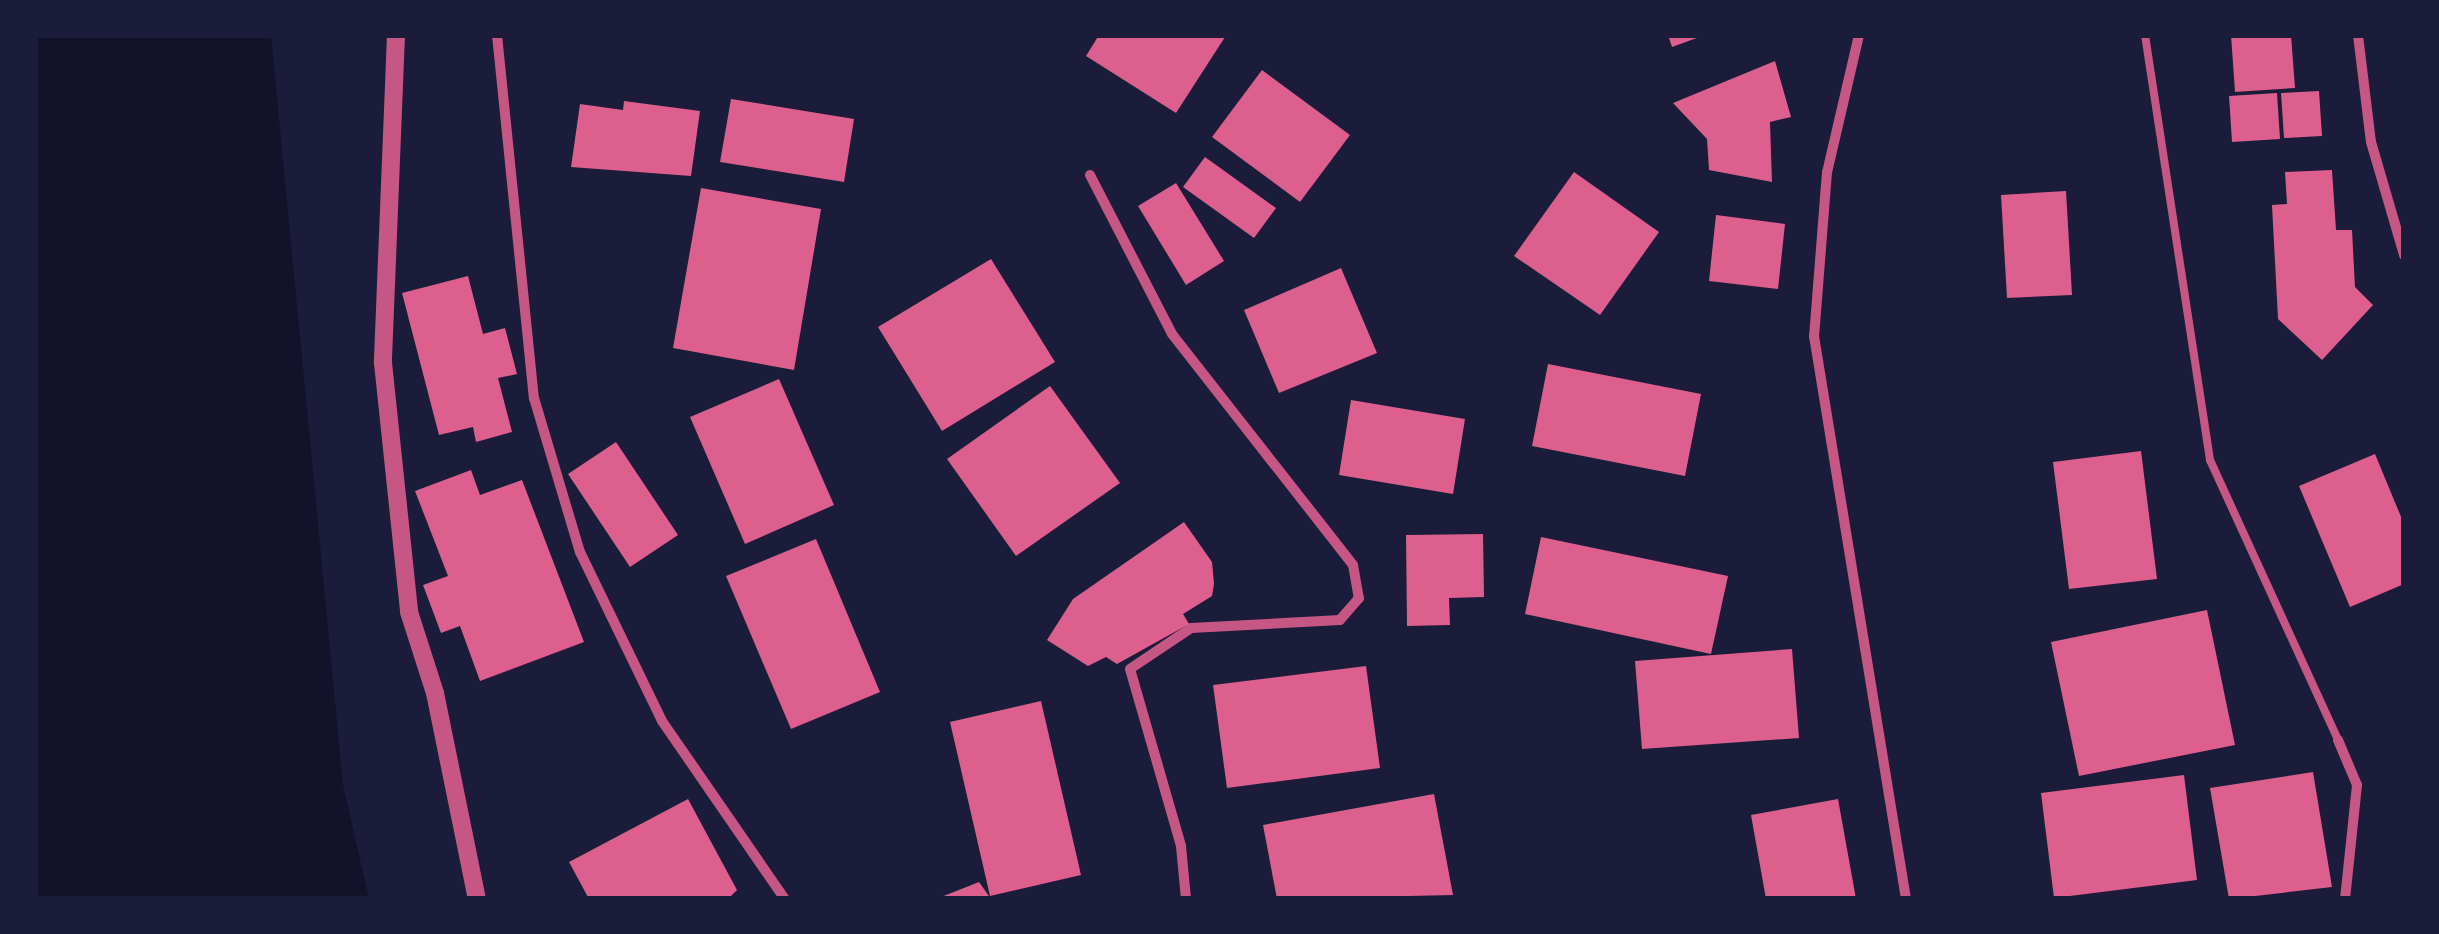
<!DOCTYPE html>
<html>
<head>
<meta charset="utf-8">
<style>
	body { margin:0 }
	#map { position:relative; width:2439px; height:934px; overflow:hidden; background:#1b1b3a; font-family:Poppins,sans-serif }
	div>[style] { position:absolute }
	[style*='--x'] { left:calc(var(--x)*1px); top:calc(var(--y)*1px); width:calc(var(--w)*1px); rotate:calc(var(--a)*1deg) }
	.water>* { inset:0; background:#12122b }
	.building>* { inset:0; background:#dd5f8e }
	.service>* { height:8px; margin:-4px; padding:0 4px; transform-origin:4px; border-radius:4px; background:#c65784 }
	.minor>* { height:10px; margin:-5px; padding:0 5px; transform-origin:5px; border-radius:5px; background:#c65784 }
	.tertiary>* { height:18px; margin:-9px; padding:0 9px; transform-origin:9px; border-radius:9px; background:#c65784 }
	span { translate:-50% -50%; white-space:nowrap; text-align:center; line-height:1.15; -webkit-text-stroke:9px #1b1b3a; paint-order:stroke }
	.frame { position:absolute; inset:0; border:38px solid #1b1b3a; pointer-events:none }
</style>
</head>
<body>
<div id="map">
	<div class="water">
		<i style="clip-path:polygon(35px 35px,271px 35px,343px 785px,369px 899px,35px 899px)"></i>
	</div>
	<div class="building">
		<i style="clip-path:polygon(1099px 35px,1222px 35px,1225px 37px,1176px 113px,1086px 56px)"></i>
		<i style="clip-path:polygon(1668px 35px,1705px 35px,1672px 47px)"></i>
		<i style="clip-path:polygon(2231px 35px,2291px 35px,2295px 88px,2235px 92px)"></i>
		<i style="clip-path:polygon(1775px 61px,1791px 117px,1770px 122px,1772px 182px,1709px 170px,1707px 139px,1673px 103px)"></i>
		<i style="clip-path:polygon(1262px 70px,1350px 135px,1300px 202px,1212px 137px)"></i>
		<i style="clip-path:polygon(2319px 91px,2322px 136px,2284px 138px,2281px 93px)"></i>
		<i style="clip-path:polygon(2277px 93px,2280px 139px,2232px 142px,2229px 96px)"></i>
		<i style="clip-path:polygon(731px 99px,854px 119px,844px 182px,720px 162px)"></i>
		<i style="clip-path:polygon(624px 101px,700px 111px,691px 176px,571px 167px,580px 104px,623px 110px)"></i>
		<i style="clip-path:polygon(1205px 157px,1276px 208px,1254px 238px,1183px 187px)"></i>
		<i style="clip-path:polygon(2332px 170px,2336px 230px,2352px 230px,2355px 287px,2373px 305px,2322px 360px,2278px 319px,2272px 205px,2287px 204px,2285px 172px)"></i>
		<i style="clip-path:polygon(1574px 172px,1659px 232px,1600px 315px,1514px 256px)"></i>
		<i style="clip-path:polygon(1176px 183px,1224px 261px,1186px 285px,1138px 206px)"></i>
		<i style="clip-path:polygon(701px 188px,821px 209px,794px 370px,673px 348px)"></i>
		<i style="clip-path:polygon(2066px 191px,2072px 295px,2007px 298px,2001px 195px)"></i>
		<i style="clip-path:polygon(1716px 215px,1785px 224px,1778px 289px,1709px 281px)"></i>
		<i style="clip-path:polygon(991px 259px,1055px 362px,942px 431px,878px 327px)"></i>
		<i style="clip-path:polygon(1341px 268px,1377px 353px,1279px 393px,1244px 310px)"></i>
		<i style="clip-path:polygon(468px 276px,483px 334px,505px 328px,517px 374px,498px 378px,512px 432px,476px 442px,473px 427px,439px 435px,402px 293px)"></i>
		<i style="clip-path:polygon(1548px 364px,1701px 394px,1685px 476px,1532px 446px)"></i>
		<i style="clip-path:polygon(779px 379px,834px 505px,745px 544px,690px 417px)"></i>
		<i style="clip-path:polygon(1050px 386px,1120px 483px,1016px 556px,947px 459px)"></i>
		<i style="clip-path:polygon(1351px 400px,1465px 419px,1453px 494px,1339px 475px)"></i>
		<i style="clip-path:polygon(616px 442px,678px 535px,630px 567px,568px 474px)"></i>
		<i style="clip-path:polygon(2141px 451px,2157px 579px,2069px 589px,2053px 462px)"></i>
		<i style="clip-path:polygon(2375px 454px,2404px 524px,2404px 584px,2350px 607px,2299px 486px)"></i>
		<i style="clip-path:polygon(471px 470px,480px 495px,522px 480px,584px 642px,480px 681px,460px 626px,441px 633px,423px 585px,448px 576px,415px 491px)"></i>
		<i style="clip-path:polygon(1184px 522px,1212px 562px,1214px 584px,1212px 596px,1183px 614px,1189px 624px,1117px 664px,1106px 657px,1088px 666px,1047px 640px,1073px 599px)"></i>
		<i style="clip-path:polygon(1483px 534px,1484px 597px,1449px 598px,1450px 625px,1407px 626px,1406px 535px)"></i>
		<i style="clip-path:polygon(1541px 537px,1728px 576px,1711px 654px,1525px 614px)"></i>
		<i style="clip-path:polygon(816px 539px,880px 692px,791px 729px,726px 576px)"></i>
		<i style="clip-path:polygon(2207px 610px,2235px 745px,2079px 776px,2051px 642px)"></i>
		<i style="clip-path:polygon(1792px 649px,1799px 738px,1642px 749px,1635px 661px)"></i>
		<i style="clip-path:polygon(1366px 666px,1380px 768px,1227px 788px,1213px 685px)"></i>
		<i style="clip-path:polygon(1041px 701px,1081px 875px,990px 896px,950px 722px)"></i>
		<i style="clip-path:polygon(2313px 772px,2332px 887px,2229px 899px,2210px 788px)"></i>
		<i style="clip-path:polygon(2184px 775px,2197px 880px,2054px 898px,2041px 793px)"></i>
		<i style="clip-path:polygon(1434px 794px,1453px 895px,1277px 899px,1263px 825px)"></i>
		<i style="clip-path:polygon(688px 799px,737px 890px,728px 899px,589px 899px,569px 862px)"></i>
		<i style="clip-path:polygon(1838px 799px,1856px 899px,1766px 899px,1751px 815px)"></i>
		<i style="clip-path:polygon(979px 882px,991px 899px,936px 899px)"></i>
	</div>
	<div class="service">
		<i style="--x:2145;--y:35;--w:430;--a:81.3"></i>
		<i style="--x:2210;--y:460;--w:308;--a:65.4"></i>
	</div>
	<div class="minor">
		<i style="--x:497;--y:35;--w:365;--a:84.2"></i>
		<i style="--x:534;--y:398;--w:161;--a:73.4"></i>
		<i style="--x:580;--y:552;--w:188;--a:64.1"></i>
		<i style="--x:662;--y:721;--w:216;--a:55.4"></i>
		<i style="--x:1859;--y:35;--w:141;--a:103.1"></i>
		<i style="--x:1827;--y:172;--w:165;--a:94.5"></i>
		<i style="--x:1814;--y:336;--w:570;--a:80.72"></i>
		<i style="--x:2358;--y:35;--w:108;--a:83.1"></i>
		<i style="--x:2371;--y:142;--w:118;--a:73.7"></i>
		<i style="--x:1090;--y:175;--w:179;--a:62.7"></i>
		<i style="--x:1172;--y:334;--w:293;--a:51.9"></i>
		<i style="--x:1353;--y:565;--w:34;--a:80"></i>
		<i style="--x:1359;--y:598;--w:29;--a:131"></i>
		<i style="--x:1340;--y:620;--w:149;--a:176.9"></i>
		<i style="--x:1191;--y:628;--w:73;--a:146.1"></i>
		<i style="--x:1130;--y:669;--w:184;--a:73.9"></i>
		<i style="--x:1181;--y:846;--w:53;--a:84.6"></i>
		<i style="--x:2338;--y:740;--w:49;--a:67.1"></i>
		<i style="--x:2357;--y:785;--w:115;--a:96"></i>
	</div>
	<div class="tertiary">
		<i style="--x:396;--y:35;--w:328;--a:92.3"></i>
		<i style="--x:383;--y:363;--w:250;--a:84"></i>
		<i style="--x:409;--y:612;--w:85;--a:72.2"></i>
		<i style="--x:435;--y:693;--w:210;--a:78.5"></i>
	</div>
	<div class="frame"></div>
</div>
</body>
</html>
